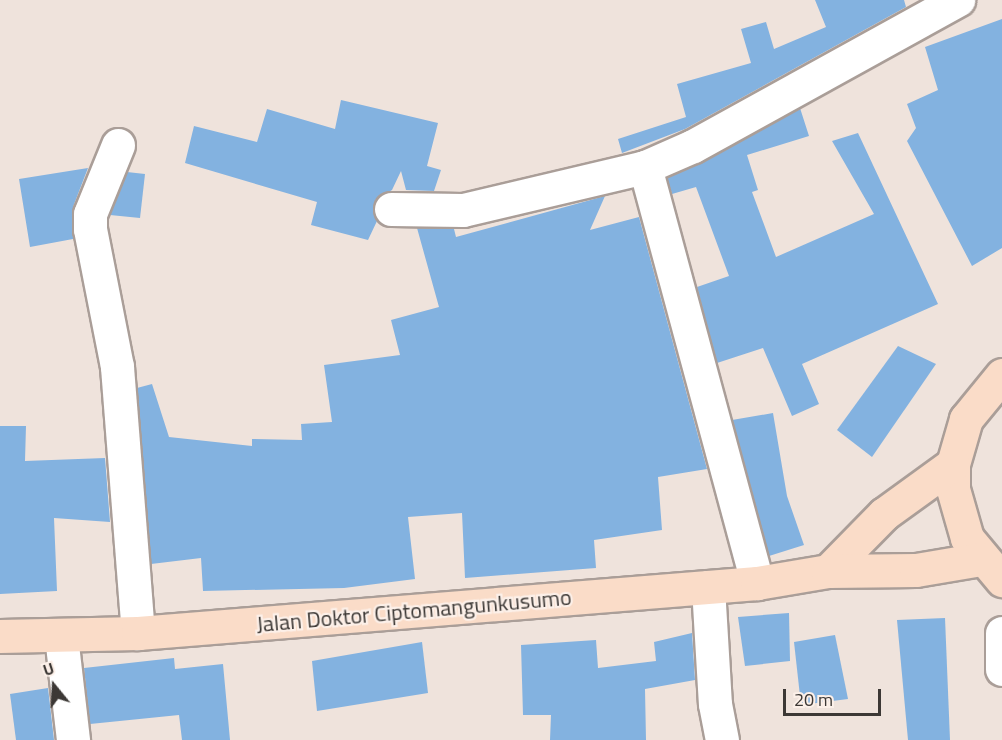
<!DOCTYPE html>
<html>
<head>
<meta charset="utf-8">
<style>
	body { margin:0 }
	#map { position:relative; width:1002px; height:740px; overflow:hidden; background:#efe3dc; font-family:"Titillium Web",sans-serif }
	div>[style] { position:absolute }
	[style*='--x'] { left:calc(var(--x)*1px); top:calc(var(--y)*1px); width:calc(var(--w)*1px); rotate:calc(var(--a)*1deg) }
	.building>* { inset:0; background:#83b2e0 }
	.roads { filter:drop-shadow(2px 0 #aa9e98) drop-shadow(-2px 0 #aa9e98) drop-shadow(0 2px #aa9e98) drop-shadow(0 -2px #aa9e98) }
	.minor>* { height:33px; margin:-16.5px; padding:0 16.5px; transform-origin:16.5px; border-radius:16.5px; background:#fff }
	.major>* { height:33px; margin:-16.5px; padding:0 16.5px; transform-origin:16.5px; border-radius:16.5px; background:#fadcc8 }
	span { translate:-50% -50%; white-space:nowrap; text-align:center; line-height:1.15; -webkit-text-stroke:4.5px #fcf0e9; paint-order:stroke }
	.street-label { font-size:22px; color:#3c3835 }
	.north { position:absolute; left:24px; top:656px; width:60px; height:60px; -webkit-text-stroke:4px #fcf0e9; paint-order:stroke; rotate:342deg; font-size:16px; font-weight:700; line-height:24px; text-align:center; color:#3c3835 }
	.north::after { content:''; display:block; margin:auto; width:21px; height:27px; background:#3c3835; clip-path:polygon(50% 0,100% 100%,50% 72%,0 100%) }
	.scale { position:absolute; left:783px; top:689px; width:98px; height:27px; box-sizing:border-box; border:3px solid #3c3835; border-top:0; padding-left:8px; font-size:18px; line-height:21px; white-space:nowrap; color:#3c3835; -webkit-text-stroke:4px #fcf0e9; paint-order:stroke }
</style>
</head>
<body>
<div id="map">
	<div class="building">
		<i style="clip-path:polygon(815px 0,904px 0,906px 7px,685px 129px,622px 153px,618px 139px,686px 117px,677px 84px,751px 63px,741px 29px,766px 22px,774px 49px,826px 27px)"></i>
		<i style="clip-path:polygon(1002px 19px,1002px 248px,972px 266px,907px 141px,916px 128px,907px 104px,938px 90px,925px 47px)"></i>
		<i style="clip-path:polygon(341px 100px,438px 123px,427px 166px,441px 170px,434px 191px,406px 190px,401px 171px,392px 190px,375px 200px,377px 221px,368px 240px,311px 225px,317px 202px,185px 163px,194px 126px,257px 142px,267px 109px,335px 129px)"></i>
		<i style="clip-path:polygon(800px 108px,809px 136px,747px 155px,758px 190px,752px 192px,776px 257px,874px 214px,832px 141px,858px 133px,938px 304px,802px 364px,819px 404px,792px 416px,763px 348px,717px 363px,697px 287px,729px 276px,696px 187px,672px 194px,667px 178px)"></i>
		<i style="clip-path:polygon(88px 168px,73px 207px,73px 239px,30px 247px,19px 179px)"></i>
		<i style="clip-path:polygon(127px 172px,145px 174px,140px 218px,110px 215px)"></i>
		<i style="clip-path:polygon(605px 196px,590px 230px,639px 217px,707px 469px,658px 477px,662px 530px,594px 540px,596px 568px,465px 578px,462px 513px,408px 517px,415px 579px,344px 588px,203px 591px,201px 558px,151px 564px,137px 388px,152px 384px,169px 437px,252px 446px,252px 439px,302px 440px,301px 424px,332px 422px,324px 365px,400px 355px,391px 320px,439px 307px,417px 228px,454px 229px,456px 237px)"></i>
		<i style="clip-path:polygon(898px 346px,936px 364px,872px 457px,837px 430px)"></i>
		<i style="clip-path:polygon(773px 413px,787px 496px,804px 545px,769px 556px,732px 420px)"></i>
		<i style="clip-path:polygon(0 426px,26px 426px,25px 461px,105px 458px,110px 522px,54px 518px,57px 591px,0 594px)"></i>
		<i style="clip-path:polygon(789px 613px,790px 661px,745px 666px,738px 617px)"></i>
		<i style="clip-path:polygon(945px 618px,950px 740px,908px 740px,897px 620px)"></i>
		<i style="clip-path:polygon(692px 633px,695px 680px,645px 689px,646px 740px,550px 740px,551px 715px,523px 715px,521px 645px,596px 640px,598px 668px,656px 661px,654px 642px)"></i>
		<i style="clip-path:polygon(835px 635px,848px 699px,801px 705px,794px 642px)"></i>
		<i style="clip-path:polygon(422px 642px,428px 693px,317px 711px,312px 661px)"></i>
		<i style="clip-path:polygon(174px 658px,175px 669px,223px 664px,230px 740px,182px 740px,179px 715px,90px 724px,84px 668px)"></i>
		<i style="clip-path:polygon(48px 688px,54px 740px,16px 740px,10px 694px)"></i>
	</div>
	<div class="roads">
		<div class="minor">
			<i style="--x:118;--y:145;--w:74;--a:112.1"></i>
			<i style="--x:90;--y:214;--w:15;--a:90"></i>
			<i style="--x:90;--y:229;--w:141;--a:78.9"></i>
			<i style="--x:117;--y:367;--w:267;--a:85.5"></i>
			<i style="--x:645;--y:167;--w:431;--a:74.9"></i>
			<i style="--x:391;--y:209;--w:72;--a:0.8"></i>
			<i style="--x:463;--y:210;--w:187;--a:-13.3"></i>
			<i style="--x:645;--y:167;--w:52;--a:-23.6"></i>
			<i style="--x:693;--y:146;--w:303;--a:-28.9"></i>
			<i style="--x:708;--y:587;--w:117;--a:86.6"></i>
			<i style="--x:715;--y:704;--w:37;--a:79"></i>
			<i style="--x:1002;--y:633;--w:36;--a:90"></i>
			<i style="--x:61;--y:636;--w:105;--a:83.4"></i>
		</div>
		<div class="major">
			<i style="--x:1002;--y:375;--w:57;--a:129.3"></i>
			<i style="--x:966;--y:419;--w:47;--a:106.1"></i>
			<i style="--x:953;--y:464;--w:25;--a:90"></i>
			<i style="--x:953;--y:489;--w:51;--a:74.1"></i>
			<i style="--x:967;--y:538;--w:55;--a:50.2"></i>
			<i style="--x:828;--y:571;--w:80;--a:-45.5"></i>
			<i style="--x:884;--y:514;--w:85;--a:-35.9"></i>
			<i style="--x:0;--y:636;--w:138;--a:-1.2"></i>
			<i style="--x:138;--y:633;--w:621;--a:-4.62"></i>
			<i style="--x:757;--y:583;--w:72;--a:-9.6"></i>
			<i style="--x:828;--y:571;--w:88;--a:-0.7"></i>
			<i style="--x:916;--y:570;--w:66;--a:-9.6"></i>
		</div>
	</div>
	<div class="street-label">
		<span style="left:414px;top:611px;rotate:-5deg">Jalan Doktor Ciptomangunkusumo</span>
	</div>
	<div class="north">U</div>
	<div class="scale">20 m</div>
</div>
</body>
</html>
